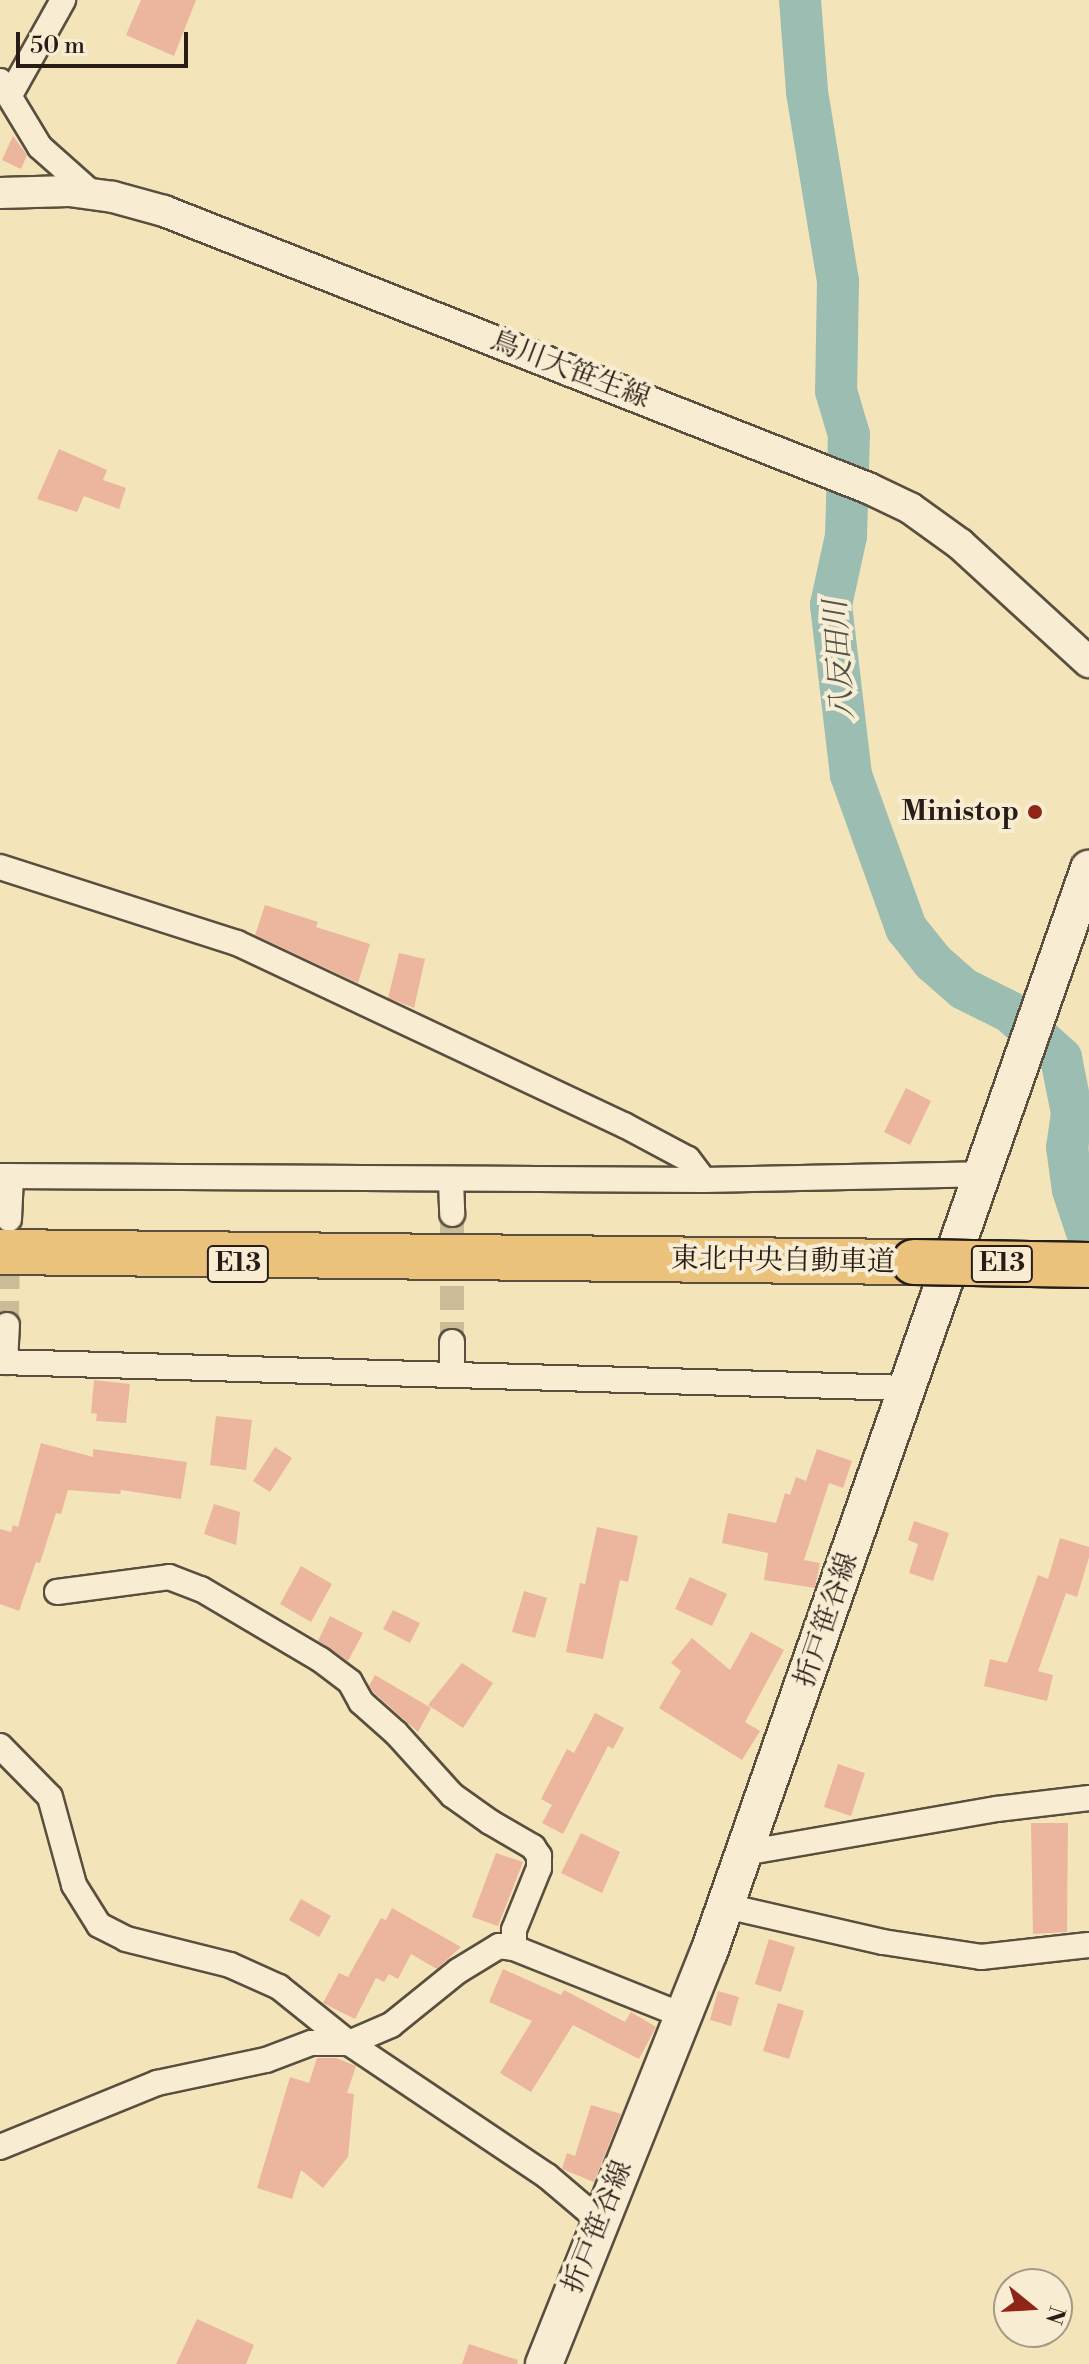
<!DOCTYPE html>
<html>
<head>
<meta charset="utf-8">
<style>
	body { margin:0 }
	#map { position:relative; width:1089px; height:2364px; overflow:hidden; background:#f4e4b9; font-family:"Libre Bodoni","Noto Serif JP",serif }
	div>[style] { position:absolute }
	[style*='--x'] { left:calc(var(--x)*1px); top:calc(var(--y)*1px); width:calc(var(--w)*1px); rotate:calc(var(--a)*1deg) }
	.river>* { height:42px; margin:-21px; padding:0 21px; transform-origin:21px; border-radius:21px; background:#9cbeb2 }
	.building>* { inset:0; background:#ebb69d }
	.minor-tunnel>* { height:24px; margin-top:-12px; transform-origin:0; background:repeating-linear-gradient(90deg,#cbbc98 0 24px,transparent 0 36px) }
	.roads { filter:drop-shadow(2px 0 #5a4f3f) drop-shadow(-2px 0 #5a4f3f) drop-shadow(0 2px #5a4f3f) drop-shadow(0 -2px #5a4f3f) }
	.minor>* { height:24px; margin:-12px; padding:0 12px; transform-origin:12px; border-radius:12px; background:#f8edd2 }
	.tertiary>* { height:30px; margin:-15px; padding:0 15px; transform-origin:15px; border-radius:15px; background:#f8edd2 }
	.secondary>* { height:36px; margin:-18px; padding:0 18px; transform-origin:18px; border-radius:18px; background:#f8edd2 }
	.motorway>* { height:44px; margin:-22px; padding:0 22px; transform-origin:22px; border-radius:22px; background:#eac27c }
	.bridges { filter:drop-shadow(2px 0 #271d16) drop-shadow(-2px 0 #271d16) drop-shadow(0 2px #271d16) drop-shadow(0 -2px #271d16) }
	.motorway-bridge>* { height:44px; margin:-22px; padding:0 22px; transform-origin:22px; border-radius:22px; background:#eac27c }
	.dots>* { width:22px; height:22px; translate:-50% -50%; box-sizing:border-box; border:4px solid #f8edd2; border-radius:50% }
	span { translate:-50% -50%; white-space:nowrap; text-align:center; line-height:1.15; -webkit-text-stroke:8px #f8edd2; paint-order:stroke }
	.shield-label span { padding:2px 6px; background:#f8edd2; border:2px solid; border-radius:6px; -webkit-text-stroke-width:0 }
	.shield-label { font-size:26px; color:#271d16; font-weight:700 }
	.street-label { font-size:28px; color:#271d16 }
	.poi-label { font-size:28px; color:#271d16; font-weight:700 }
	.right { translate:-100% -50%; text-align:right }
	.water-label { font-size:30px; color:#50554d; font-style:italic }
	.north { position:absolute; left:993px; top:2268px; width:80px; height:80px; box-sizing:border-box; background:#f8edd2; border:2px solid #a49a87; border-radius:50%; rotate:108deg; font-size:22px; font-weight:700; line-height:32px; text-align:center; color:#271d16 }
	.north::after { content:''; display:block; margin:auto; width:28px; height:36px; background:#8f2418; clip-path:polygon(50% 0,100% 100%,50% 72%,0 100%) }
	.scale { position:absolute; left:16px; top:32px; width:172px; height:36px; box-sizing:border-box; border:4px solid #271d16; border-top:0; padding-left:10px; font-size:24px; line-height:28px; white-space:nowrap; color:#271d16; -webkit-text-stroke:6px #f8edd2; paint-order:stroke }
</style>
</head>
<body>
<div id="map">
	<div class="river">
		<i style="--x:800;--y:0;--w:92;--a:85.6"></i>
		<i style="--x:807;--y:92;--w:192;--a:80.7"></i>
		<i style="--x:838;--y:281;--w:110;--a:91"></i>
		<i style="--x:836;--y:391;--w:46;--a:73.5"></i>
		<i style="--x:849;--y:435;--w:101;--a:91.7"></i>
		<i style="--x:846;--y:536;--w:71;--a:102.3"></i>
		<i style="--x:831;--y:605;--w:171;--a:83.3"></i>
		<i style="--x:851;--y:775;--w:163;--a:70.2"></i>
		<i style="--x:906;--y:928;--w:43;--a:51.5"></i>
		<i style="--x:933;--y:962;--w:41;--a:41.1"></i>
		<i style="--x:964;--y:989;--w:51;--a:26.6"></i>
		<i style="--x:1010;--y:1012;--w:69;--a:42"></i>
		<i style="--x:1061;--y:1058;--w:56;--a:78.7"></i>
		<i style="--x:1072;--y:1113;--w:34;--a:98"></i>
		<i style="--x:1067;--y:1147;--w:43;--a:82.1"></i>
		<i style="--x:1073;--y:1190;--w:51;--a:71.6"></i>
	</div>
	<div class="building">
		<i style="clip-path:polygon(141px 0,196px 0,174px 56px,126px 35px)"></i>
		<i style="clip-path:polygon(13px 136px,27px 155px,21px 169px,2px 160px)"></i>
		<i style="clip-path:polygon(59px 449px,107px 470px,103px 480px,126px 488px,119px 509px,84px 496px,77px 512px,37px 499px)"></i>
		<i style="clip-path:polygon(265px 905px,318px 922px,316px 927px,370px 944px,358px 983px,255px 935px)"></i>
		<i style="clip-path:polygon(399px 953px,425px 959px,414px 1008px,388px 998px)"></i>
		<i style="clip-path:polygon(906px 1088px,931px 1101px,910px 1145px,884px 1132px)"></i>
		<i style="clip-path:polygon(94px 1380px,130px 1384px,126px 1423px,96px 1421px,97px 1414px,91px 1413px)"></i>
		<i style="clip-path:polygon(216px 1416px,252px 1420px,246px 1470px,210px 1465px)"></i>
		<i style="clip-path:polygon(41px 1443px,93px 1457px,93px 1449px,187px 1462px,181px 1499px,121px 1490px,120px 1494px,68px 1490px,61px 1514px,56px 1513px,40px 1563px,36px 1562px,19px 1611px,0 1604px,0 1529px,11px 1532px,13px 1525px,18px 1527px)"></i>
		<i style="clip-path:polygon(275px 1447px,292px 1458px,270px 1492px,253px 1481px)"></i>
		<i style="clip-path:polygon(817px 1449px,852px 1461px,843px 1488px,829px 1483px,804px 1560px,820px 1563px,815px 1588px,764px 1580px,768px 1553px,722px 1543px,728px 1513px,776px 1523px,785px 1493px,790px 1495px,796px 1477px,806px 1481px)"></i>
		<i style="clip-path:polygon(214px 1504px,240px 1512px,236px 1545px,204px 1534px)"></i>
		<i style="clip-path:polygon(914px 1521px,949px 1533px,933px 1581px,909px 1573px,918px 1544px,908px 1540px)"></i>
		<i style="clip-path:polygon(597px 1527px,638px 1536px,628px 1582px,620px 1580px,603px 1659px,566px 1652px,580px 1583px,585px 1584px)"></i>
		<i style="clip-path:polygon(1060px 1538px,1089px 1547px,1089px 1557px,1077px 1597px,1066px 1593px,1038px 1671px,1053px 1675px,1047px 1701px,984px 1686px,990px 1659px,1007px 1663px,1038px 1575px,1048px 1579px)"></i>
		<i style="clip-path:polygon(301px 1566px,332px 1584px,311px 1622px,280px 1604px)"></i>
		<i style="clip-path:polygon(690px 1577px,727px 1594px,712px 1626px,675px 1609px)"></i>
		<i style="clip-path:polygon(524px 1591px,547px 1598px,535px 1638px,512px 1632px)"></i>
		<i style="clip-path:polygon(393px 1610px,420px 1623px,410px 1643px,383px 1629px)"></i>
		<i style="clip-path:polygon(330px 1616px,363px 1633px,348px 1661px,318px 1641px)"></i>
		<i style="clip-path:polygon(751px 1632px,784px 1650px,745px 1722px,760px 1731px,742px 1760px,659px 1708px,681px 1671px,671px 1663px,692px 1638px,730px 1670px)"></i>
		<i style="clip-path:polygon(462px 1663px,493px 1683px,463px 1728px,428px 1705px)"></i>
		<i style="clip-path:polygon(375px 1675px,431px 1708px,418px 1732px,373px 1692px,369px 1686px)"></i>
		<i style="clip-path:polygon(595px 1713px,624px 1728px,613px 1749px,608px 1746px,563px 1834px,542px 1823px,552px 1805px,541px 1799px,567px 1749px,574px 1753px)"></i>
		<i style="clip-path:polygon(838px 1764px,865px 1773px,851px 1816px,824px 1807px)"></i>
		<i style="clip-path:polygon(1031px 1823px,1068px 1823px,1067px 1932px,1033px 1934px)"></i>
		<i style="clip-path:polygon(581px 1833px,620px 1852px,602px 1893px,561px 1873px)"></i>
		<i style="clip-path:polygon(496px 1853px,523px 1862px,498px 1926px,472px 1917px)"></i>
		<i style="clip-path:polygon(301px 1899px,331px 1916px,319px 1937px,289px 1920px)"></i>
		<i style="clip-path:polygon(392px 1908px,461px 1947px,437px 1969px,411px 1954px,398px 1979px,389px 1974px,384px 1982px,376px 1978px,355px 2019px,323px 2003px,339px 1973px,348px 1977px,381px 1918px,386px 1920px)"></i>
		<i style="clip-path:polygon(769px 1939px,795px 1947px,781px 1992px,755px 1984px)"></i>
		<i style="clip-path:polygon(503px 1969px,561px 1995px,564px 1990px,625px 2022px,631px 2012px,656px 2027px,639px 2059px,573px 2025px,531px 2092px,500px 2073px,532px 2021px,489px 2002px)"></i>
		<i style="clip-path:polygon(718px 1991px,739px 1997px,731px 2026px,710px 2020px)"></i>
		<i style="clip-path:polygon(778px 2003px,804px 2011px,789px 2059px,763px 2051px)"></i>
		<i style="clip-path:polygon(317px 2058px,336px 2058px,356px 2066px,347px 2093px,354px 2094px,348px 2157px,323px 2188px,301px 2170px,292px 2199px,257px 2188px,290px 2077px,309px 2083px)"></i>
		<i style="clip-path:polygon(591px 2105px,621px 2114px,594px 2182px,562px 2169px,567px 2153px,575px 2156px)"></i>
		<i style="clip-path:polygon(197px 2319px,254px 2345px,246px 2364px,176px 2364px)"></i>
		<i style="clip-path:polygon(469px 2344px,518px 2360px,517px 2364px,462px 2364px)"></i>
	</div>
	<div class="minor-tunnel">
		<i style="--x:452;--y:1214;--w:128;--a:90"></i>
		<i style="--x:7;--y:1325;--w:84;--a:-89.3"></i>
	</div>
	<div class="roads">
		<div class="minor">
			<i style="--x:0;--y:81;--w:77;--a:58.8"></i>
			<i style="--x:40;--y:147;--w:71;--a:41.6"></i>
			<i style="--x:10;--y:95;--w:109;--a:-60.8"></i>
			<i style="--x:0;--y:867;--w:249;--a:17.8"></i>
			<i style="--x:237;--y:943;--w:428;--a:25.2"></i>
			<i style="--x:624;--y:1125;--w:72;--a:28"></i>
			<i style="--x:688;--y:1159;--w:26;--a:53"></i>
			<i style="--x:0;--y:1176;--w:704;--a:0.33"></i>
			<i style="--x:704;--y:1180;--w:276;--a:-1.2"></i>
			<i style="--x:451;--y:1179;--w:35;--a:88"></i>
			<i style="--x:9;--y:1219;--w:43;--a:-87.3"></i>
			<i style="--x:0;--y:1362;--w:907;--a:1.64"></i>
			<i style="--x:5;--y:1362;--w:37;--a:-87"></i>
			<i style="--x:452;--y:1374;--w:32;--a:-90"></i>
			<i style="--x:57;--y:1592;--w:113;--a:-7.6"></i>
			<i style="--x:169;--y:1577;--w:34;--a:21"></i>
			<i style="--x:201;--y:1589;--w:139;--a:30.6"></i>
			<i style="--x:321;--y:1660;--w:36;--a:37"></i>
			<i style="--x:350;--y:1682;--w:23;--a:61"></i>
			<i style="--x:361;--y:1702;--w:47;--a:41.5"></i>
			<i style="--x:396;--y:1733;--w:84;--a:47.9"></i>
			<i style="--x:452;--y:1795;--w:47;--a:35.4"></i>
			<i style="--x:490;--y:1822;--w:50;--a:30.2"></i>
			<i style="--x:533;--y:1847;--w:11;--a:56"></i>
			<i style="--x:539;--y:1856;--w:12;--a:90"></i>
			<i style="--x:539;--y:1868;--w:67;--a:112"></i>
			<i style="--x:514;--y:1930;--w:18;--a:90"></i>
			<i style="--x:0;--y:1746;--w:71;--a:45.6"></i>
			<i style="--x:50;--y:1797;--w:91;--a:74.7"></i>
			<i style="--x:74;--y:1885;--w:47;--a:58"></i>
			<i style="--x:99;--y:1925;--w:30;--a:27"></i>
			<i style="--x:126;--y:1939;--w:107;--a:14"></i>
			<i style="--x:230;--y:1965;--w:54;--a:24.2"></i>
			<i style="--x:279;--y:1987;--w:90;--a:38.7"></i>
			<i style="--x:349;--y:2043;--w:239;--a:33.9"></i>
			<i style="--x:547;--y:2176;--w:70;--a:40.3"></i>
			<i style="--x:744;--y:1853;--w:257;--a:-9.9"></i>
			<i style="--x:997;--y:1809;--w:93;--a:-6.8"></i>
			<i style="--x:726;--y:1906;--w:161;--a:12.9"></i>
			<i style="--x:883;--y:1942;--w:99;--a:8.7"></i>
			<i style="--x:981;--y:1957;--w:108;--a:-6.4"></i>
			<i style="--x:0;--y:2147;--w:170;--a:-22.2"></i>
			<i style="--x:157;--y:2083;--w:111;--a:-11.9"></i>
			<i style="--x:266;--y:2060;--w:48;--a:-20.7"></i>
			<i style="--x:311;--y:2043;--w:38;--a:0"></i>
			<i style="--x:349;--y:2043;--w:46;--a:-23.2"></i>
			<i style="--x:391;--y:2025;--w:86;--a:-38.9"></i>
			<i style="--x:458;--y:1971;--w:48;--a:-31.4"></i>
			<i style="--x:499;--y:1946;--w:15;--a:8"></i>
			<i style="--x:514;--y:1948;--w:183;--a:21.8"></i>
		</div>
		<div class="tertiary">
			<i style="--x:0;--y:193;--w:69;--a:-1.7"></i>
			<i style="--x:69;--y:191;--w:44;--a:7.8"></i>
			<i style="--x:113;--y:197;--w:53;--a:15.4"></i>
			<i style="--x:164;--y:211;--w:757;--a:21.48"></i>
			<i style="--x:868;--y:488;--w:47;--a:25.5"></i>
			<i style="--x:910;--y:508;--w:62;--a:35.8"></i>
			<i style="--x:960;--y:544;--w:175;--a:42.5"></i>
		</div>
		<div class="secondary">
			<i style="--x:544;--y:2364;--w:444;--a:-68.2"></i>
			<i style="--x:709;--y:1952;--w:1148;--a:-70.67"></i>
		</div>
		<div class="motorway">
			<i style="--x:0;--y:1252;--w:914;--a:0.63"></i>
		</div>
	</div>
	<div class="bridges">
		<div class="motorway-bridge">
			<i style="--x:914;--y:1262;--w:175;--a:1"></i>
		</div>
	</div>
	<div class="dots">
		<i style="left:1035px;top:812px;background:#8f2418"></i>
	</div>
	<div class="shield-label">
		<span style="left:238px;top:1264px">E13</span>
		<span style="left:1002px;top:1264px">E13</span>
	</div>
	<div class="street-label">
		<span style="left:570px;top:370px;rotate:21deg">鳥川大笹生線</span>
		<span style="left:783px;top:1261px;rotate:1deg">東北中央自動車道</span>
		<span style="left:827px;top:1620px;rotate:-71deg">折戸笹谷線</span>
		<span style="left:598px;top:2227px;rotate:-68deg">折戸笹谷線</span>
	</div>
	<div class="poi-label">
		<span class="right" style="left:1019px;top:812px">Ministop</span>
	</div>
	<div class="water-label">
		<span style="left:840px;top:660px;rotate:-94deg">八反田川</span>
	</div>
	<div class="north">N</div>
	<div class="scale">50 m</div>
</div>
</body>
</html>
